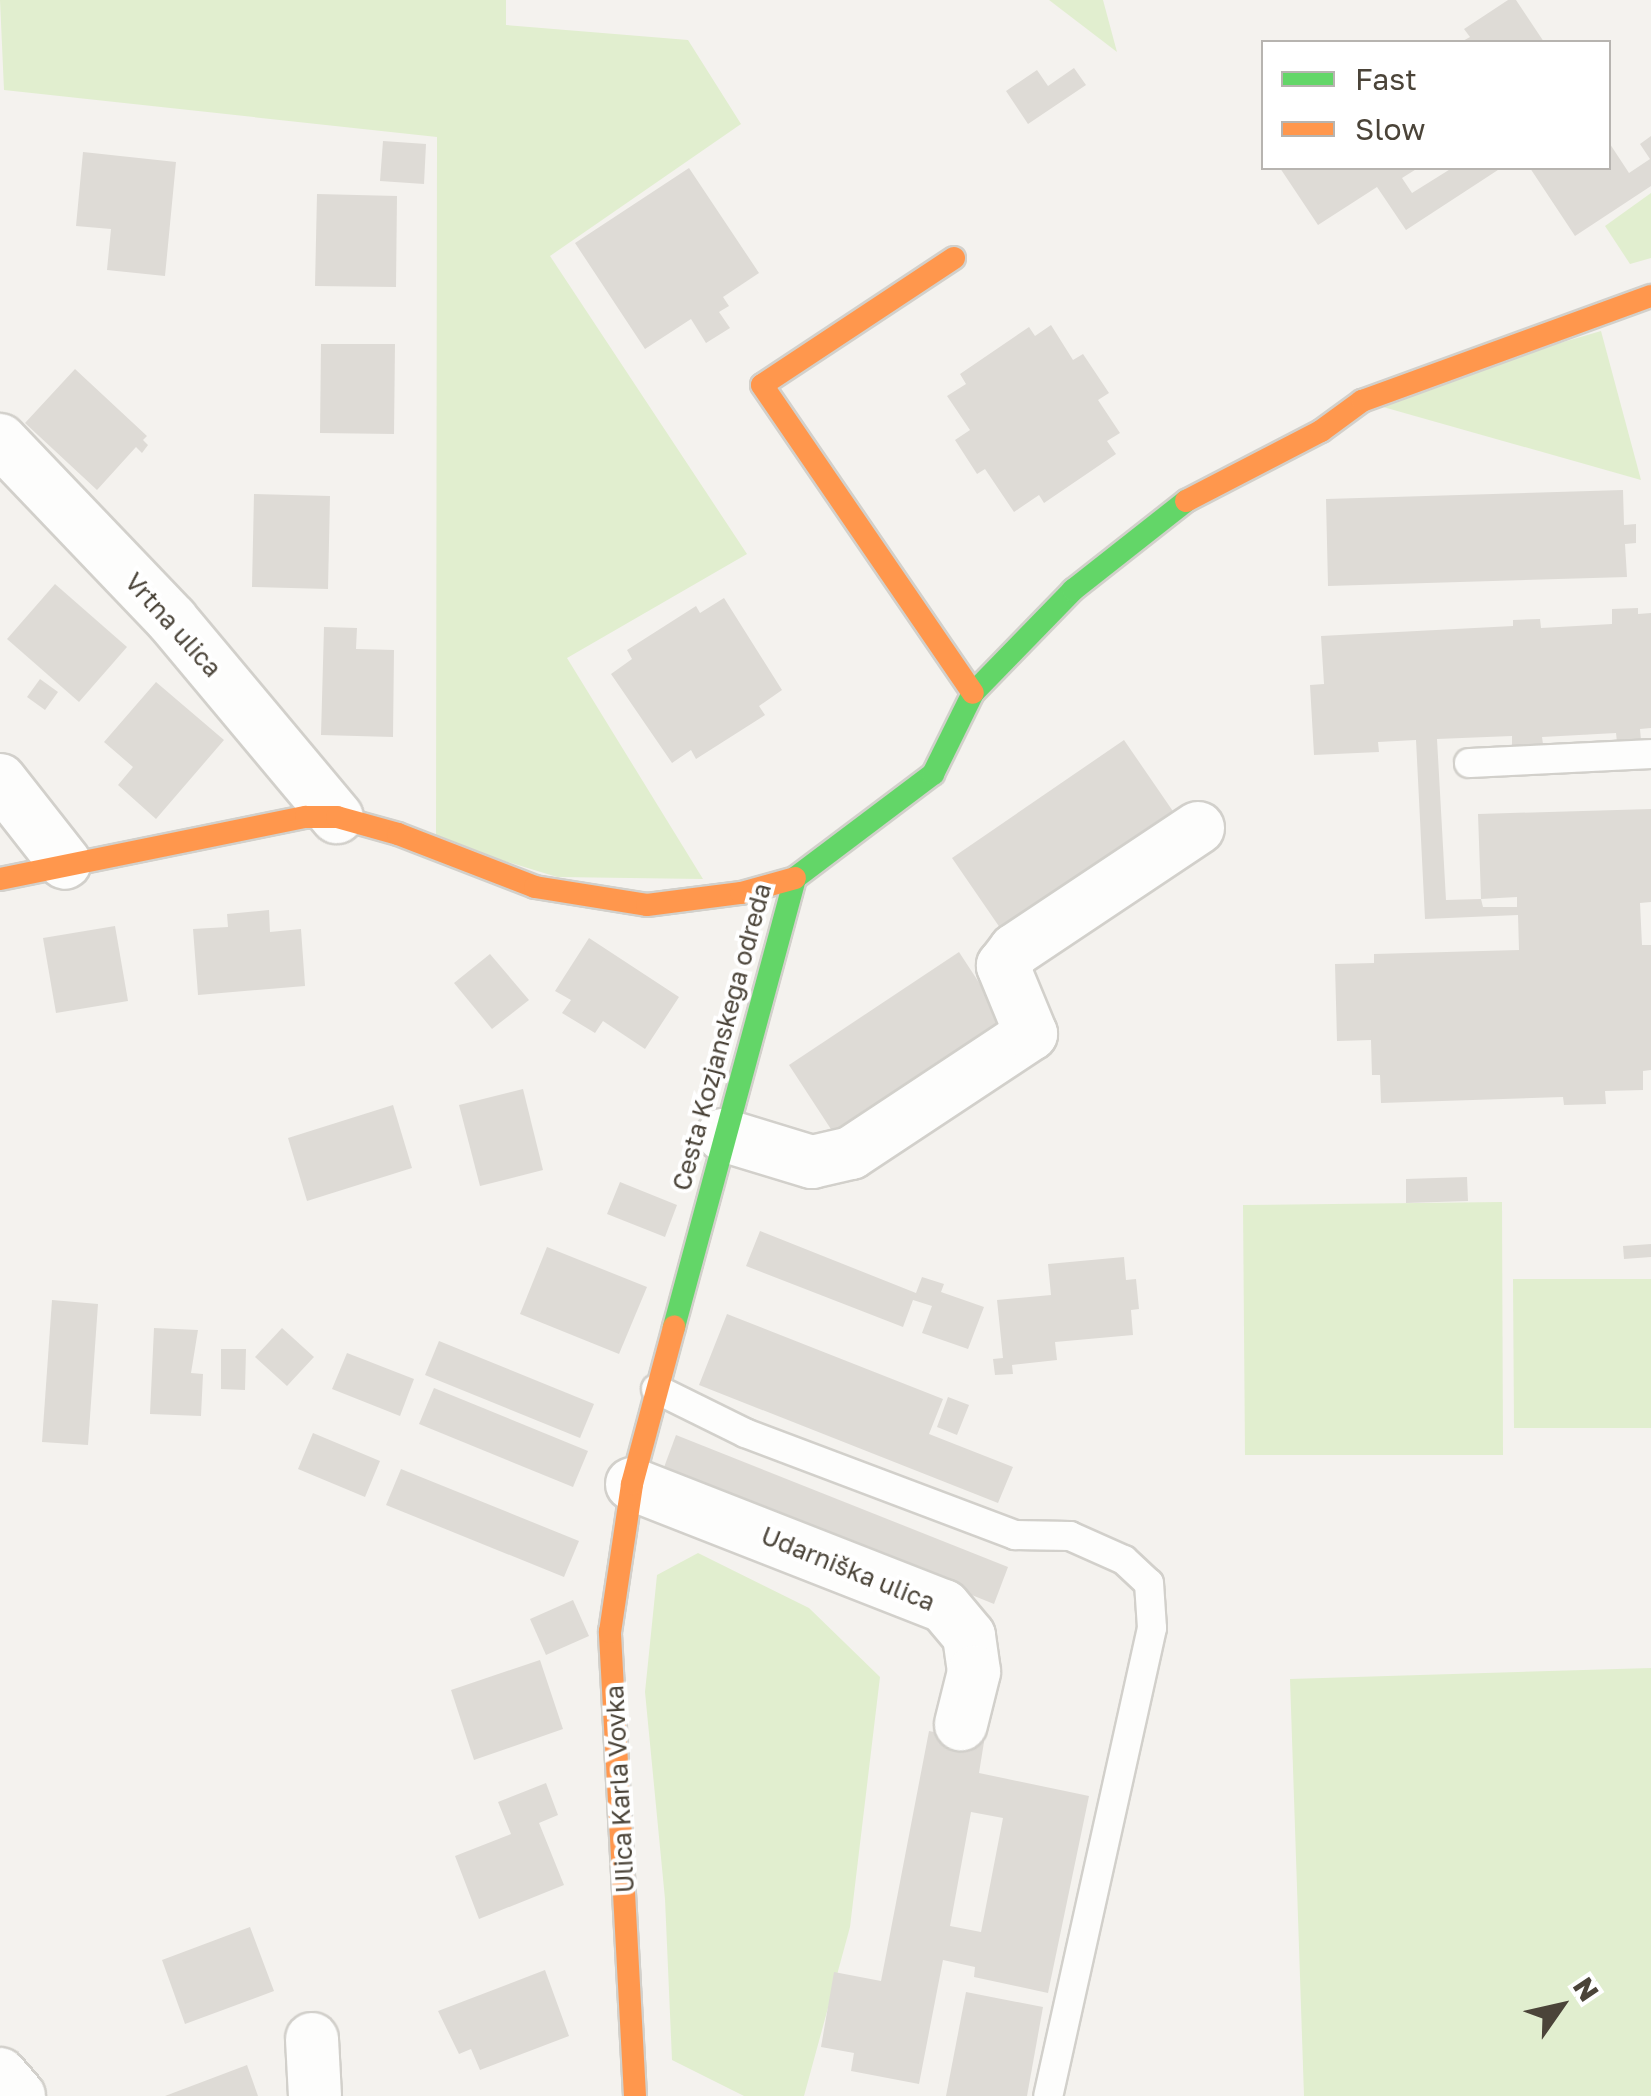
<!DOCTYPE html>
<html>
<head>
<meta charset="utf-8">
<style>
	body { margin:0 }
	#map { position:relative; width:1651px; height:2096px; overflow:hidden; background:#f4f2ee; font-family:"Golos Text",sans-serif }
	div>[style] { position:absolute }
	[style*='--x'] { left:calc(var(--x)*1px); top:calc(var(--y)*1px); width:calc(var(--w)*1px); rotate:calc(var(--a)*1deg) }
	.green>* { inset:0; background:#e1eecf }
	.building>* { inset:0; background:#dedbd6 }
	.roads { filter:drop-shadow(2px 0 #d2d0cb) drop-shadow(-2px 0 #d2d0cb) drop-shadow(0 2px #d2d0cb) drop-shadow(0 -2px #d2d0cb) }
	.lane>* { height:28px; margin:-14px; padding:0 14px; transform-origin:14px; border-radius:14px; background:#fdfdfc }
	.street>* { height:52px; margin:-26px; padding:0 26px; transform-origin:26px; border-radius:26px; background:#fdfdfc }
	.fast>* { height:22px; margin:-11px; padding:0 11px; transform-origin:11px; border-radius:11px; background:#63d668 }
	.slow>* { height:22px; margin:-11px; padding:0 11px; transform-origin:11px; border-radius:11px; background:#ff974d }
	span { translate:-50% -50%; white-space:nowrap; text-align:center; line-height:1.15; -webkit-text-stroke:8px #fff; paint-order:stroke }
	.street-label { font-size:25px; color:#4b4439 }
	.legend { position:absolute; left:1261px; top:40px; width:350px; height:130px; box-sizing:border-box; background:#fff; border:2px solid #b7b4b0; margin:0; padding:12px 18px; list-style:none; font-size:30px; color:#4b4439 }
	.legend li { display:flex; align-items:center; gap:20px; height:50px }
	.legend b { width:50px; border:2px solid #b7b4b0 }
	.north { position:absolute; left:1511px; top:1956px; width:100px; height:100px; -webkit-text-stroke:8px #fff; paint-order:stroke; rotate:56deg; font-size:28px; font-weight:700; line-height:40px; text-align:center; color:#4b4439 }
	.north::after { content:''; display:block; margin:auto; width:35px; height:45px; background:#4b4439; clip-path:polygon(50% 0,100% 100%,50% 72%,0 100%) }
</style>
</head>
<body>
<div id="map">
	<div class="green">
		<i style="clip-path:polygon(0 0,506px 0,506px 25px,688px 40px,741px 124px,550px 256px,747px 554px,567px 658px,703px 879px,557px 877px,436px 840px,437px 137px,4px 90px)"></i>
		<i style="clip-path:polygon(1049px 0,1103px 0,1117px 52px)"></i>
		<i style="clip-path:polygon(1651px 193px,1651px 258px,1630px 264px,1605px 226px)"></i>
		<i style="clip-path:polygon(1601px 331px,1641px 480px,1362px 401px)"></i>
		<i style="clip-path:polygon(1502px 1202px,1503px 1455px,1245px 1455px,1243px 1205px)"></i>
		<i style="clip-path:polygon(1513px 1279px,1651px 1279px,1651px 1428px,1514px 1428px)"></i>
		<i style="clip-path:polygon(698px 1553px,809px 1608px,880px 1677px,850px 1927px,804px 2096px,744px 2096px,672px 2060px,665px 1899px,645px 1692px,657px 1575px)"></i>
		<i style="clip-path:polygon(1651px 1668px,1651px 2096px,1304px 2096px,1290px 1679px)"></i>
	</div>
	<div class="building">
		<i style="clip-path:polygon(1508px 0,1516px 0,1544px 42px,1461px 42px,1470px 37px,1464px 29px)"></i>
		<i style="clip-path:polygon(1074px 68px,1086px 85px,1028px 124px,1006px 91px,1037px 70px,1048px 86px)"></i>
		<i style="clip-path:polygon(1651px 136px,1651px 186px,1575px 236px,1530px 168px,1608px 168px,1608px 141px,1629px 173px,1650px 159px,1640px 144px)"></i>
		<i style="clip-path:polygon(383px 141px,426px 144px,424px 184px,380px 181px)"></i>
		<i style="clip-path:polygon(83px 152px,176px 162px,165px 276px,107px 270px,111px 229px,76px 226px)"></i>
		<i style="clip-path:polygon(689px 168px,759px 273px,723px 297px,729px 306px,719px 312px,730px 328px,706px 343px,691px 319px,645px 349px,575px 243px)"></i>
		<i style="clip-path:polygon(1280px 168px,1418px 168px,1402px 178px,1412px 193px,1452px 168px,1501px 168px,1406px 230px,1377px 187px,1318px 225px)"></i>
		<i style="clip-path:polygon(317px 194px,397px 196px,396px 287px,315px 286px)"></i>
		<i style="clip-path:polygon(1051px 325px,1073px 360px,1083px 354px,1109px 393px,1098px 400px,1120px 433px,1107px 441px,1116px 454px,1044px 503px,1039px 495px,1014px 512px,985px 469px,977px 474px,955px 440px,970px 430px,947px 396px,966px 384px,960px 374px,1029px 327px,1035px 336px)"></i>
		<i style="clip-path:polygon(321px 344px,395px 344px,394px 434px,320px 433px)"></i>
		<i style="clip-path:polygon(75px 369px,147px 436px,143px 440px,148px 445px,142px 453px,136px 447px,97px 490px,25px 423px)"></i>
		<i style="clip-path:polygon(1623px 490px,1624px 525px,1636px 524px,1636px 543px,1625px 544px,1627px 577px,1328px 586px,1326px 499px)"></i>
		<i style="clip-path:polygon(254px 494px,330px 496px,328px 589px,252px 587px)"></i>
		<i style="clip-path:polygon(55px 584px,127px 647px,79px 702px,7px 639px)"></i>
		<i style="clip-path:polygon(724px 598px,782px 690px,759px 706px,765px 715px,696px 759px,691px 750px,672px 763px,611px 674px,632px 659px,627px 650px,696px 606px,700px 613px)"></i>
		<i style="clip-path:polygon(evenodd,1638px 608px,1638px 614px,1651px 613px,1651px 728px,1640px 729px,1641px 740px,1617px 742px,1616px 733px,1542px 737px,1543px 744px,1512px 746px,1512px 736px,1437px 739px,1446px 900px,1481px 899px,1478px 814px,1651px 809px,1651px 902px,1640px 903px,1642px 945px,1651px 945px,1651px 1070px,1643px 1071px,1643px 1090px,1605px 1091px,1606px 1104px,1564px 1105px,1563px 1097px,1381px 1103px,1380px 1075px,1372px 1075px,1371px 1040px,1337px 1041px,1335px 964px,1374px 963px,1374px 954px,1519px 950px,1518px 915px,1425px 919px,1416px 740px,1378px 742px,1379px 752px,1314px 755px,1310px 685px,1324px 684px,1321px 636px,1513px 626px,1513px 620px,1540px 619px,1541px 628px,1612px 624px,1612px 609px,1638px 608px,1517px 897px,1517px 907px,1483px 907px,1481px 899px,1517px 897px)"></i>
		<i style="clip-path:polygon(324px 627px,357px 628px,356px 649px,394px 650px,393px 737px,321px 735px)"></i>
		<i style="clip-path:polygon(40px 679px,58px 692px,45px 710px,27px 697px)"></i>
		<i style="clip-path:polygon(156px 682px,224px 740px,156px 819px,118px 785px,133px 767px,104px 742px)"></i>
		<i style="clip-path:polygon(1124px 740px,1179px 820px,1007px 938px,952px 858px)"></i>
		<i style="clip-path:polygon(269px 910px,270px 932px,301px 929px,305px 986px,198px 995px,193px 929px,228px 927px,227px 914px)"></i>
		<i style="clip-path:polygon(115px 926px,128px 1001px,56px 1013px,43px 938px)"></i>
		<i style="clip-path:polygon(589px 938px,679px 997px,645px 1049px,603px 1021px,595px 1033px,562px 1013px,571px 1000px,555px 991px)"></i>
		<i style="clip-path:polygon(959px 952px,1010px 1030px,840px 1143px,789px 1065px)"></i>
		<i style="clip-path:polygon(490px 954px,529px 1000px,492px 1029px,454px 983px)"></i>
		<i style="clip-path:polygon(523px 1089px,543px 1170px,480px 1186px,459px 1105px)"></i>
		<i style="clip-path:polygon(393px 1105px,412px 1168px,307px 1201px,288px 1138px)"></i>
		<i style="clip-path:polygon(1467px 1177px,1468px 1201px,1406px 1203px,1406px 1179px)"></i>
		<i style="clip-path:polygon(620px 1182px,677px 1205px,665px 1237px,607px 1214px)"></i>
		<i style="clip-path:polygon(760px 1231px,916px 1293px,922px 1277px,944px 1284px,941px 1292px,984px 1307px,968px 1349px,922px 1333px,932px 1306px,913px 1300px,903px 1327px,746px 1266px)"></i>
		<i style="clip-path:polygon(1651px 1244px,1651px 1257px,1624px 1259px,1623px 1246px)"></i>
		<i style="clip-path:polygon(547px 1247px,647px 1287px,619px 1354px,520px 1314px)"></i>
		<i style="clip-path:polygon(1124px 1257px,1126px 1280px,1136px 1279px,1139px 1309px,1131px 1310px,1133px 1335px,1055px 1342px,1057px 1360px,1012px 1365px,1013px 1374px,995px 1375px,993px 1359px,1003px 1358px,997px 1300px,1051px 1295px,1048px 1264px)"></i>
		<i style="clip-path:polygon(52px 1300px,98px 1304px,88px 1445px,42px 1442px)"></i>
		<i style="clip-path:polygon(727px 1314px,943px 1399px,929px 1434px,1013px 1467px,998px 1503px,699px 1385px)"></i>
		<i style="clip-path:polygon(154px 1328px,198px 1330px,191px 1373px,203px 1374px,201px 1416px,150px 1414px)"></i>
		<i style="clip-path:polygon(282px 1328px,314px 1357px,287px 1386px,255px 1357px)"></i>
		<i style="clip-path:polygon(439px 1341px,594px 1404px,580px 1438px,425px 1375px)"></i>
		<i style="clip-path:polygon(221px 1349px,246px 1349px,245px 1390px,221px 1389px)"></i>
		<i style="clip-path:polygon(347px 1353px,414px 1379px,400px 1416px,332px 1389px)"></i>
		<i style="clip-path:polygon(434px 1388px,588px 1451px,573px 1487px,419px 1424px)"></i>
		<i style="clip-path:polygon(948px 1397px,969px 1405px,957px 1435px,937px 1427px)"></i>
		<i style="clip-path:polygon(313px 1433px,380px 1461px,365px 1497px,298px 1469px)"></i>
		<i style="clip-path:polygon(676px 1435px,1008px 1567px,994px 1604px,663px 1470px)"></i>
		<i style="clip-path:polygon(401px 1469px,579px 1541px,564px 1577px,386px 1505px)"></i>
		<i style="clip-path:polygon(573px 1600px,589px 1636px,546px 1655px,530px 1619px)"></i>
		<i style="clip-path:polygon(540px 1660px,563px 1729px,474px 1760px,451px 1690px)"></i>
		<i style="clip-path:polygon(evenodd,929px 1731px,984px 1742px,979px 1773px,1089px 1796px,1048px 1993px,974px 1977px,975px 1967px,943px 1960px,919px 2084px,851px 2071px,854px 2053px,821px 2047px,834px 1972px,881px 1981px,929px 1731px,971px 1812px,1003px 1818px,981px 1932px,950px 1926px,971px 1812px)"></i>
		<i style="clip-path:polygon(546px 1783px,558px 1815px,539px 1823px,564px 1885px,479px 1919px,455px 1856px,511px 1834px,498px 1802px)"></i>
		<i style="clip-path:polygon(250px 1927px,274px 1991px,185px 2024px,162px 1960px)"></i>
		<i style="clip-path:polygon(545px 1970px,569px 2036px,480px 2070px,471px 2049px,459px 2054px,438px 2011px)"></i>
		<i style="clip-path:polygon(966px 1992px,1043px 2007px,1027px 2096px,946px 2096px)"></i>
		<i style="clip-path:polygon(247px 2065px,258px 2096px,165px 2096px)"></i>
	</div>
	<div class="roads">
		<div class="lane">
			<i style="--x:1469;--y:763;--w:182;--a:-2.8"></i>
			<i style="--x:656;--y:1389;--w:99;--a:26.3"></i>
			<i style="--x:745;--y:1433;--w:289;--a:20.7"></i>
			<i style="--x:1015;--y:1535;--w:55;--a:1"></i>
			<i style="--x:1070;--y:1536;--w:59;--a:24"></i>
			<i style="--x:1124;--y:1560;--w:34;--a:43"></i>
			<i style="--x:1149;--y:1583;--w:45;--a:86.2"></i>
			<i style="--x:1152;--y:1628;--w:479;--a:102.5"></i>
		</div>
		<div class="street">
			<i style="--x:0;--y:440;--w:249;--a:46.3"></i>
			<i style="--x:172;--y:620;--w:257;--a:50.1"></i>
			<i style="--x:0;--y:780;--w:105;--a:51.9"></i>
			<i style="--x:723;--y:1135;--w:93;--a:16.9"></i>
			<i style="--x:812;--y:1162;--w:40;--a:-13"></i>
			<i style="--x:851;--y:1153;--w:216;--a:-33.5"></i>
			<i style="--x:1031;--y:1034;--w:74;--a:-112.4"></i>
			<i style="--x:1003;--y:966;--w:20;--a:-53"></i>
			<i style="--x:1015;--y:950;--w:220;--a:-33.7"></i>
			<i style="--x:632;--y:1484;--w:335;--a:21.4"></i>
			<i style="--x:944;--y:1606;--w:39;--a:50"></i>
			<i style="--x:969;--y:1636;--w:36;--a:82"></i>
			<i style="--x:974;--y:1672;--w:54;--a:104"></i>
			<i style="--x:312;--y:2039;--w:57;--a:87"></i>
			<i style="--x:0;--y:2074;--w:29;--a:49"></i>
		</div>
		<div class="fast">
			<i style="--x:674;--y:1327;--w:465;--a:-74.9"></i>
			<i style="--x:795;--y:878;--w:173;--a:-37"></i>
			<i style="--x:933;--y:774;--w:90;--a:-63.7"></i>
			<i style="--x:973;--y:693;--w:144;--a:-45.8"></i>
			<i style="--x:1073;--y:590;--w:144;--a:-38.2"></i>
		</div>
		<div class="slow">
			<i style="--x:954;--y:258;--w:230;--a:146.5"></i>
			<i style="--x:762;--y:385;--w:373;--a:55.6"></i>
			<i style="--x:1186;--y:501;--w:152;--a:-27.4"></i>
			<i style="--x:1321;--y:431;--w:51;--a:-36.2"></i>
			<i style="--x:1362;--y:401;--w:307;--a:-20"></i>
			<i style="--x:0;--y:879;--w:312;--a:-11.5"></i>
			<i style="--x:306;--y:817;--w:31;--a:0"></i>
			<i style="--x:337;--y:817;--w:63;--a:15.6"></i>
			<i style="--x:398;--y:834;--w:147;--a:21.1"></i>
			<i style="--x:535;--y:887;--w:113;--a:9.1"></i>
			<i style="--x:647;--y:905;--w:95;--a:-7.3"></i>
			<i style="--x:741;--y:893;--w:56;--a:-15.5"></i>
			<i style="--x:635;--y:2096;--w:465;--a:-93.1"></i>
			<i style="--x:610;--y:1632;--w:150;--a:-81.5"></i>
			<i style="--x:632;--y:1484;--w:163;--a:-75"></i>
		</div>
	</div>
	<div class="street-label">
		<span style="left:173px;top:625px;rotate:48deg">Vrtna ulica</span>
		<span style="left:722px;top:1037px;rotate:-75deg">Cesta Kozjanskega odreda</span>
		<span style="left:848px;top:1569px;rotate:22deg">Udarniška ulica</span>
		<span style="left:620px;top:1789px;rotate:-93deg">Ulica Karla Vovka</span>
	</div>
	<ul class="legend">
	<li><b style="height:12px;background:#63d668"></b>Fast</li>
	<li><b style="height:12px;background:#ff974d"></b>Slow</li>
	</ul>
	<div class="north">N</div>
</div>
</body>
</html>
